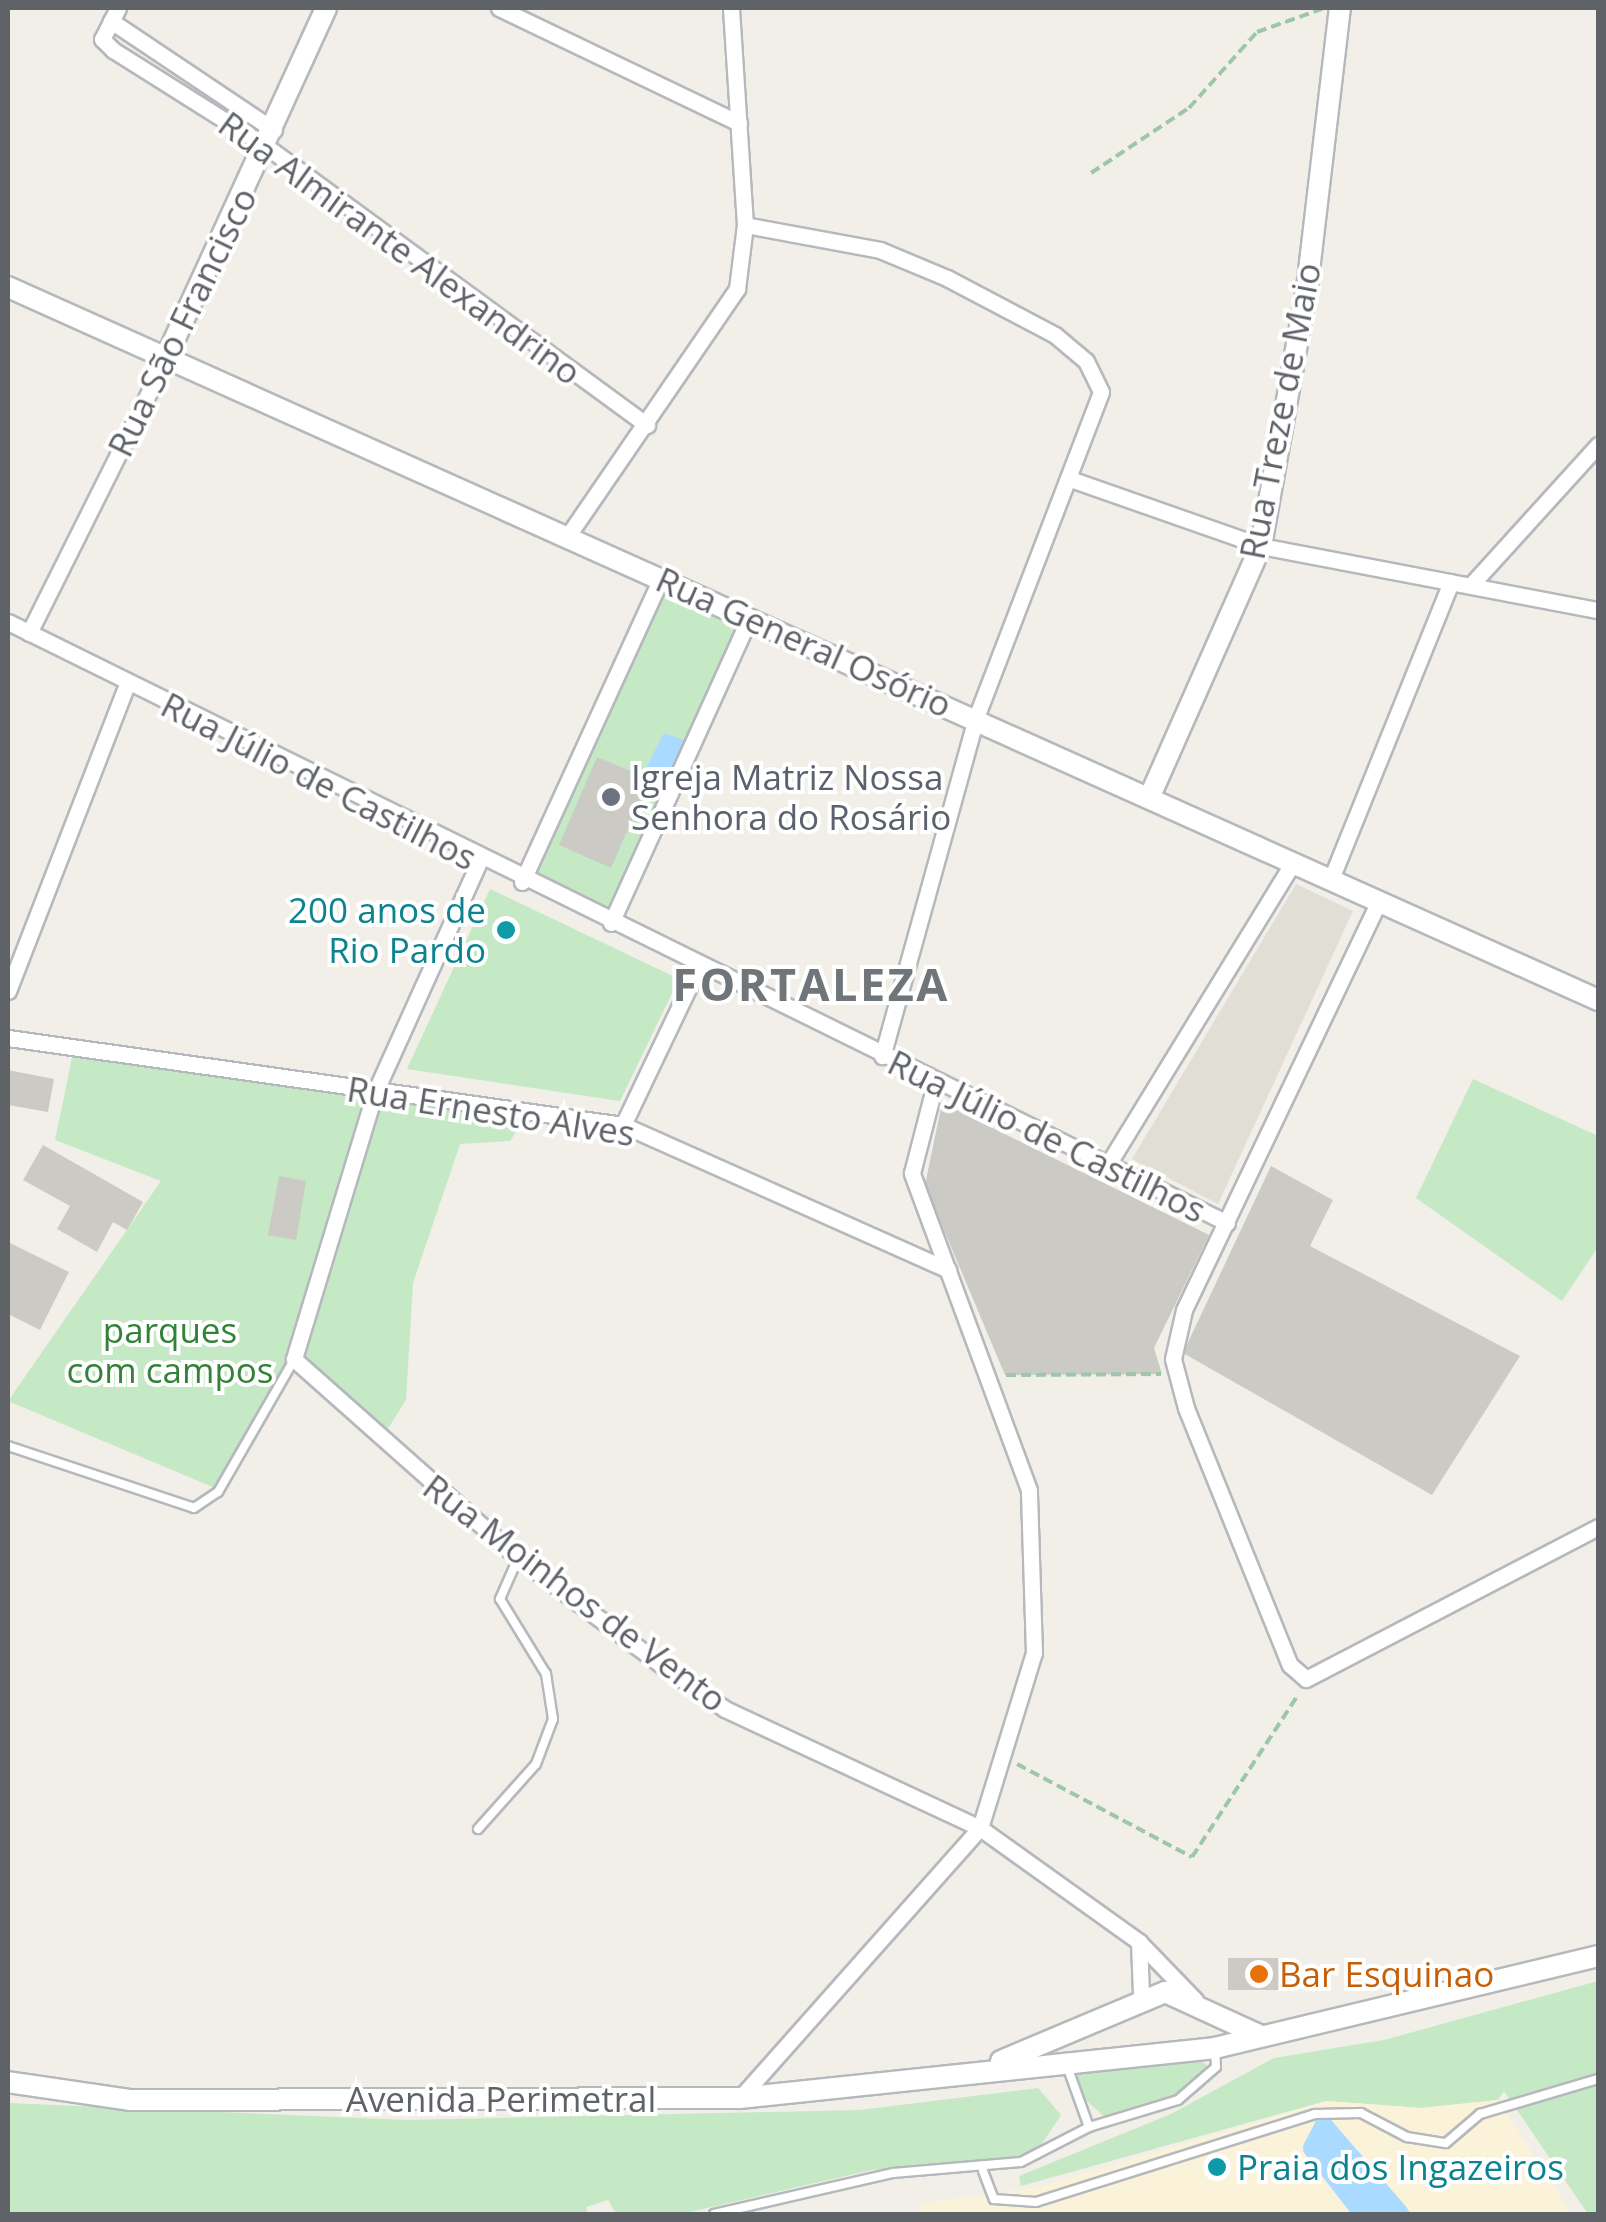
<!DOCTYPE html>
<html>
<head>
<meta charset="utf-8">
<style>
	body { margin:0 }
	#map { position:relative; width:1606px; height:2222px; overflow:hidden; background:#f1efe8; font-family:"Open Sans",sans-serif }
	div>[style] { position:absolute }
	[style*='--x'] { left:calc(var(--x)*1px); top:calc(var(--y)*1px); width:calc(var(--w)*1px); rotate:calc(var(--a)*1deg) }
	.education>* { inset:0; background:#e1ded6 }
	.green>* { inset:0; background:#c5e8c5 }
	.sand>* { inset:0; background:#fbf3d9 }
	.water>* { inset:0; background:#aadaff }
	.canal>* { height:20px; margin:-10px; padding:0 10px; transform-origin:10px; border-radius:10px; background:#aadaff }
	.building>* { inset:0; background:#cccac5 }
	.path>* { height:4px; margin-top:-2px; transform-origin:0; background:repeating-linear-gradient(90deg,#9cc7a9 0 10px,transparent 0 15px) }
	.roads { filter:drop-shadow(2px 0 #b5b8bc) drop-shadow(-2px 0 #b5b8bc) drop-shadow(0 2px #b5b8bc) drop-shadow(0 -2px #b5b8bc) }
	.lane>* { height:8px; margin:-4px; padding:0 4px; transform-origin:4px; border-radius:4px; background:#fff }
	.street>* { height:15px; margin:-7.5px; padding:0 7.5px; transform-origin:7.5px; border-radius:7.5px; background:#fff }
	.secondary>* { height:20px; margin:-10px; padding:0 10px; transform-origin:10px; border-radius:10px; background:#fff }
	.dots>* { width:28px; height:28px; translate:-50% -50%; box-sizing:border-box; border:5px solid #fff; border-radius:50% }
	span { translate:-50% -50%; white-space:nowrap; text-align:center; line-height:1.15; -webkit-text-stroke:8px #fff; paint-order:stroke }
	.street-label { font-size:35px; color:#5f6368 }
	.worship-label { font-size:35px; color:#5b616d }
	.left { translate:0 -50%; text-align:left }
	.culture-label { font-size:35px; color:#0d838f }
	.right { translate:-100% -50%; text-align:right }
	.park-label { font-size:35px; color:#348238 }
	.food-label { font-size:35px; color:#c56008 }
	.district-label { font-size:45px; color:#70757a; font-weight:700; letter-spacing:2.5px }
	.frame { position:absolute; inset:0; border:10px solid #5f6368; pointer-events:none }
</style>
</head>
<body>
<div id="map">
	<div class="education">
		<i style="clip-path:polygon(1296px 884px,1353px 911px,1218px 1204px,1132px 1159px)"></i>
	</div>
	<div class="green">
		<i style="clip-path:polygon(663px 583px,747px 619px,610px 921px,523px 882px)"></i>
		<i style="clip-path:polygon(490px 889px,679px 979px,620px 1101px,407px 1069px)"></i>
		<i style="clip-path:polygon(73px 1053px,370px 1096px,290px 1357px,215px 1488px,8px 1401px,161px 1181px,55px 1140px)"></i>
		<i style="clip-path:polygon(1473px 1079px,1598px 1136px,1598px 1247px,1562px 1301px,1416px 1198px)"></i>
		<i style="clip-path:polygon(377px 1094px,526px 1117px,510px 1141px,460px 1144px,413px 1283px,406px 1400px,380px 1441px,296px 1359px)"></i>
		<i style="clip-path:polygon(1598px 1981px,1598px 2214px,1588px 2214px,1504px 2091px,1498px 2100px,1421px 2108px,1326px 2101px,1021px 2186px,1019px 2176px,1171px 2114px,1274px 2058px,1384px 2040px)"></i>
		<i style="clip-path:polygon(1196px 2057px,1209px 2067px,1176px 2096px,1107px 2119px,1080px 2095px,1073px 2073px)"></i>
		<i style="clip-path:polygon(1038px 2088px,1061px 2115px,1037px 2151px,1014px 2160px,872px 2170px,681px 2214px,616px 2214px,608px 2200px,586px 2207px,588px 2214px,8px 2214px,8px 2103px,407px 2120px,860px 2110px)"></i>
	</div>
	<div class="sand">
		<i style="clip-path:polygon(1498px 2100px,1572px 2214px,1399px 2214px,1324px 2128px,1313px 2148px,1364px 2214px,921px 2214px,920px 2204px,1040px 2187px,1327px 2101px,1421px 2108px)"></i>
	</div>
	<div class="water">
		<i style="clip-path:polygon(664px 733px,689px 742px,670px 782px,644px 772px)"></i>
		<i style="clip-path:polygon(1324px 2127px,1399px 2214px,1364px 2214px,1313px 2148px)"></i>
	</div>
	<div class="canal">
		<i style="--x:1364;--y:2214;--w:83;--a:-127.7"></i>
		<i style="--x:1313;--y:2148;--w:24;--a:-62"></i>
		<i style="--x:1324;--y:2127;--w:115;--a:49.2"></i>
	</div>
	<div class="building">
		<i style="clip-path:polygon(597px 757px,650px 779px,611px 868px,559px 845px)"></i>
		<i style="clip-path:polygon(8px 1070px,54px 1079px,48px 1112px,8px 1105px)"></i>
		<i style="clip-path:polygon(942px 1103px,1209px 1235px,1154px 1348px,1162px 1374px,1005px 1375px,925px 1185px)"></i>
		<i style="clip-path:polygon(43px 1145px,143px 1202px,127px 1230px,113px 1222px,97px 1252px,57px 1229px,70px 1206px,23px 1180px)"></i>
		<i style="clip-path:polygon(1271px 1166px,1333px 1200px,1310px 1246px,1520px 1356px,1432px 1495px,1183px 1353px)"></i>
		<i style="clip-path:polygon(279px 1176px,306px 1181px,296px 1240px,268px 1235px)"></i>
		<i style="clip-path:polygon(8px 1242px,69px 1272px,40px 1330px,8px 1314px)"></i>
		<i style="clip-path:polygon(1228px 1958px,1289px 1958px,1289px 1990px,1228px 1990px)"></i>
	</div>
	<div class="path">
		<i style="--x:1091;--y:173;--w:118;--a:-33.6"></i>
		<i style="--x:1189;--y:108;--w:102;--a:-48.2"></i>
		<i style="--x:1257;--y:32;--w:69;--a:-19.5"></i>
		<i style="--x:1006;--y:1375;--w:155;--a:-0.4"></i>
		<i style="--x:1017;--y:1764;--w:198;--a:28"></i>
		<i style="--x:1192;--y:1857;--w:194;--a:-56.8"></i>
	</div>
	<div class="roads">
		<div class="lane">
			<i style="--x:8;--y:1446;--w:196;--a:18.4"></i>
			<i style="--x:194;--y:1508;--w:29;--a:-34"></i>
			<i style="--x:218;--y:1492;--w:152;--a:-60.1"></i>
			<i style="--x:478;--y:1829;--w:87;--a:-48.3"></i>
			<i style="--x:536;--y:1764;--w:48;--a:-69.3"></i>
			<i style="--x:553;--y:1719;--w:46;--a:-98.8"></i>
			<i style="--x:546;--y:1674;--w:88;--a:-121.5"></i>
			<i style="--x:500;--y:1599;--w:45;--a:-66.3"></i>
			<i style="--x:1067;--y:2066;--w:65;--a:70.2"></i>
			<i style="--x:983;--y:2171;--w:30;--a:69"></i>
			<i style="--x:994;--y:2199;--w:42;--a:4.1"></i>
			<i style="--x:1036;--y:2202;--w:293;--a:-17.5"></i>
			<i style="--x:1315;--y:2114;--w:46;--a:-1.2"></i>
			<i style="--x:1361;--y:2113;--w:52;--a:27.6"></i>
			<i style="--x:1407;--y:2137;--w:39;--a:9"></i>
			<i style="--x:1446;--y:2143;--w:45;--a:-40.5"></i>
			<i style="--x:1480;--y:2114;--w:123;--a:-16.5"></i>
			<i style="--x:714;--y:2214;--w:184;--a:-12.9"></i>
			<i style="--x:893;--y:2173;--w:128;--a:-4.9"></i>
			<i style="--x:1021;--y:2162;--w:76;--a:-27.2"></i>
			<i style="--x:1089;--y:2127;--w:93;--a:-16.9"></i>
			<i style="--x:1178;--y:2100;--w:50;--a:-41"></i>
			<i style="--x:1216;--y:2067;--w:17;--a:-93"></i>
		</div>
		<div class="street">
			<i style="--x:118;--y:8;--w:35;--a:117"></i>
			<i style="--x:102;--y:39;--w:16;--a:45"></i>
			<i style="--x:113;--y:50;--w:182;--a:32.2"></i>
			<i style="--x:267;--y:147;--w:471;--a:36.2"></i>
			<i style="--x:499;--y:8;--w:266;--a:25.6"></i>
			<i style="--x:111;--y:21;--w:196;--a:33.8"></i>
			<i style="--x:745;--y:225;--w:137;--a:10.5"></i>
			<i style="--x:880;--y:250;--w:73;--a:22.7"></i>
			<i style="--x:947;--y:278;--w:122;--a:27.8"></i>
			<i style="--x:1055;--y:335;--w:40;--a:40"></i>
			<i style="--x:1086;--y:361;--w:34;--a:64"></i>
			<i style="--x:1101;--y:392;--w:349;--a:111"></i>
			<i style="--x:976;--y:718;--w:351;--a:105.5"></i>
			<i style="--x:1073;--y:480;--w:199;--a:19.3"></i>
			<i style="--x:1261;--y:546;--w:343;--a:10.8"></i>
			<i style="--x:567;--y:537;--w:301;--a:-55.6"></i>
			<i style="--x:737;--y:289;--w:64;--a:-82.9"></i>
			<i style="--x:745;--y:225;--w:217;--a:-93.7"></i>
			<i style="--x:1471;--y:585;--w:189;--a:-47.8"></i>
			<i style="--x:8;--y:622;--w:1359;--a:26.24"></i>
			<i style="--x:29;--y:633;--w:305;--a:-63.5"></i>
			<i style="--x:479;--y:862;--w:252;--a:114.3"></i>
			<i style="--x:375;--y:1092;--w:279;--a:106.9"></i>
			<i style="--x:294;--y:1359;--w:300;--a:41.6"></i>
			<i style="--x:518;--y:1558;--w:181;--a:36.7"></i>
			<i style="--x:663;--y:1666;--w:75;--a:34.7"></i>
			<i style="--x:725;--y:1709;--w:281;--a:25"></i>
			<i style="--x:980;--y:1828;--w:196;--a:35.6"></i>
			<i style="--x:1139;--y:1942;--w:81;--a:46"></i>
			<i style="--x:1331;--y:879;--w:320;--a:-68"></i>
			<i style="--x:522;--y:882;--w:333;--a:-65.4"></i>
			<i style="--x:1379;--y:901;--w:453;--a:115.5"></i>
			<i style="--x:1184;--y:1310;--w:50;--a:102.7"></i>
			<i style="--x:1173;--y:1359;--w:51;--a:75.1"></i>
			<i style="--x:1186;--y:1408;--w:277;--a:68"></i>
			<i style="--x:1290;--y:1665;--w:21;--a:41"></i>
			<i style="--x:1306;--y:1679;--w:329;--a:-27.5"></i>
			<i style="--x:611;--y:923;--w:334;--a:-65.6"></i>
			<i style="--x:8;--y:991;--w:329;--a:-68.8"></i>
			<i style="--x:8;--y:1038;--w:621;--a:8.05"></i>
			<i style="--x:623;--y:1125;--w:356;--a:24"></i>
			<i style="--x:623;--y:1125;--w:176;--a:-64.5"></i>
			<i style="--x:1107;--y:1166;--w:356;--a:-58.5"></i>
			<i style="--x:1139;--y:1942;--w:53;--a:87.8"></i>
			<i style="--x:740;--y:2098;--w:361;--a:-48.4"></i>
			<i style="--x:980;--y:1828;--w:183;--a:-72.9"></i>
			<i style="--x:1034;--y:1653;--w:163;--a:-91.8"></i>
			<i style="--x:1029;--y:1490;--w:338;--a:-110.3"></i>
			<i style="--x:912;--y:1173;--w:92;--a:-75.5"></i>
		</div>
		<div class="secondary">
			<i style="--x:8;--y:287;--w:1743;--a:24.15"></i>
			<i style="--x:165;--y:360;--w:387;--a:-65.4"></i>
			<i style="--x:1150;--y:796;--w:274;--a:-66.1"></i>
			<i style="--x:1261;--y:546;--w:262;--a:-79.9"></i>
			<i style="--x:1307;--y:288;--w:282;--a:-83.3"></i>
			<i style="--x:1001;--y:2061;--w:178;--a:-22.8"></i>
			<i style="--x:1165;--y:1992;--w:103;--a:24.6"></i>
			<i style="--x:8;--y:2082;--w:123;--a:8.4"></i>
			<i style="--x:130;--y:2100;--w:610;--a:-0.19"></i>
			<i style="--x:740;--y:2098;--w:478;--a:-6"></i>
			<i style="--x:1215;--y:2048;--w:394;--a:-13.5"></i>
		</div>
	</div>
	<div class="dots">
		<i style="left:611px;top:797px;background:#6b7280"></i>
		<i style="left:506px;top:930px;background:#0f9aa8"></i>
		<i style="left:1259px;top:1974px;background:#e8710a"></i>
		<i style="left:1217px;top:2167px;background:#0f9aa8"></i>
	</div>
	<div class="street-label">
		<span style="left:400px;top:248px;rotate:36deg">Rua Almirante Alexandrino</span>
		<span style="left:182px;top:322px;rotate:-64deg">Rua São Francisco</span>
		<span style="left:1280px;top:411px;rotate:-79deg">Rua Treze de Maio</span>
		<span style="left:804px;top:642px;rotate:24deg">Rua General Osório</span>
		<span style="left:319px;top:781px;rotate:27deg">Rua Júlio de Castilhos</span>
		<span style="left:491px;top:1111px;rotate:9deg">Rua Ernesto Alves</span>
		<span style="left:1047px;top:1136px;rotate:26deg">Rua Júlio de Castilhos</span>
		<span style="left:575px;top:1593px;rotate:37deg">Rua Moinhos de Vento</span>
		<span style="left:501px;top:2099px">Avenida Perimetral</span>
	</div>
	<div class="worship-label">
		<span class="left" style="left:631px;top:797px">Igreja Matriz Nossa<br>Senhora do Rosário</span>
	</div>
	<div class="culture-label">
		<span class="right" style="left:486px;top:930px">200 anos de<br>Rio Pardo</span>
		<span class="left" style="left:1237px;top:2167px">Praia dos Ingazeiros</span>
	</div>
	<div class="park-label">
		<span style="left:170px;top:1350px">parques<br>com campos</span>
	</div>
	<div class="food-label">
		<span class="left" style="left:1279px;top:1974px">Bar Esquinao</span>
	</div>
	<div class="district-label">
		<span style="left:811px;top:984px">FORTALEZA</span>
	</div>
	<div class="frame"></div>
</div>
</body>
</html>
